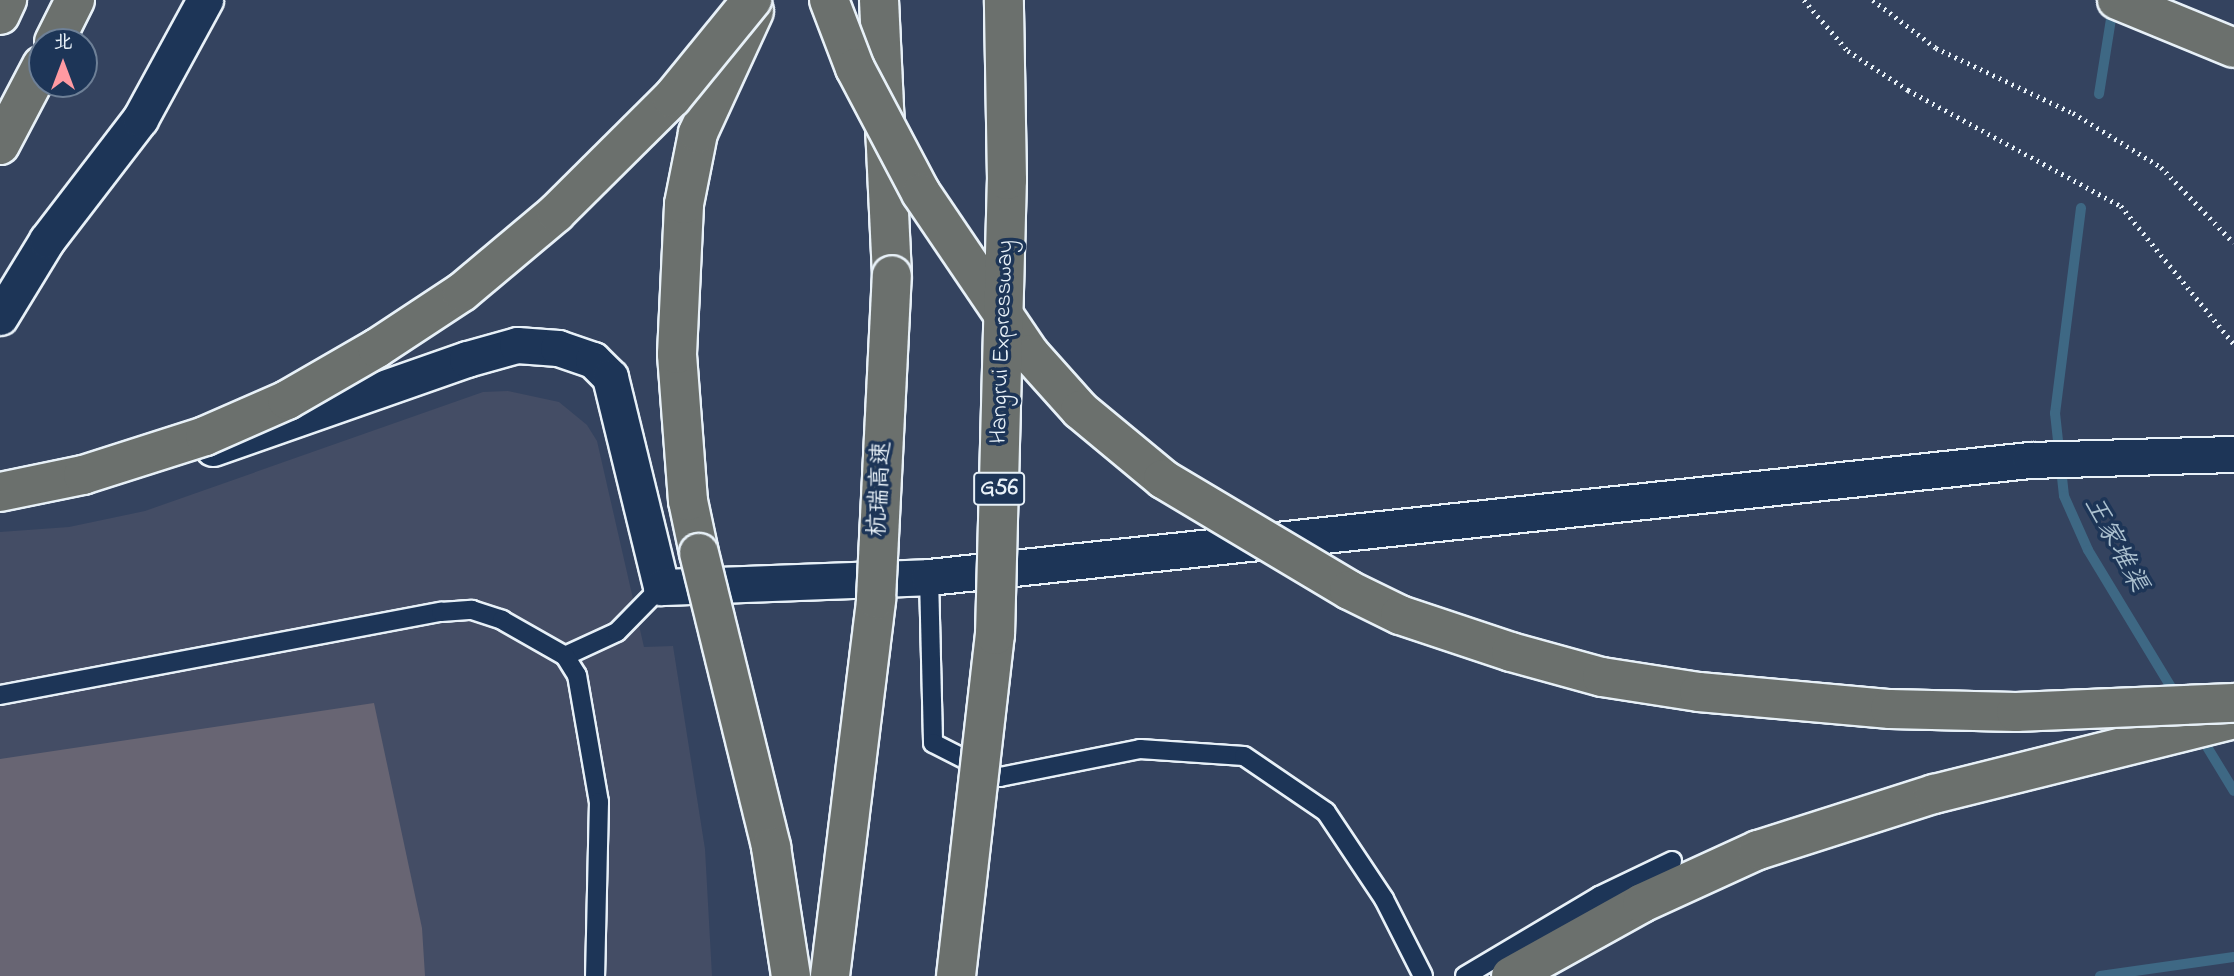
<!DOCTYPE html>
<html>
<head>
<meta charset="utf-8">
<style>
	body { margin:0 }
	#map { position:relative; width:2234px; height:976px; overflow:hidden; background:#34435f; font-family:"Indie Flower","LXGW WenKai TC",sans-serif }
	div>[style] { position:absolute }
	[style*='--x'] { left:calc(var(--x)*1px); top:calc(var(--y)*1px); width:calc(var(--w)*1px); rotate:calc(var(--a)*1deg) }
	.built>* { inset:0; background:#444d65 }
	.stream>* { height:10px; margin:-5px; padding:0 5px; transform-origin:5px; border-radius:5px; background:#3e6884 }
	.building>* { inset:0; background:#686573 }
	.path>* { height:4.5px; margin-top:-2.25px; transform-origin:0; background:repeating-linear-gradient(90deg,#e8f1f8 0 2px,transparent 0 7px) }
	.roads { filter:drop-shadow(2px 0 #e8f1f8) drop-shadow(-2px 0 #e8f1f8) drop-shadow(0 2px #e8f1f8) drop-shadow(0 -2px #e8f1f8) }
	.lane>* { height:18px; margin:-9px; padding:0 9px; transform-origin:9px; border-radius:9px; background:#1d3557 }
	.street>* { height:35px; margin:-17.5px; padding:0 17.5px; transform-origin:17.5px; border-radius:17.5px; background:#1d3557 }
	.highway>* { height:38px; margin:-19px; padding:0 19px; transform-origin:19px; border-radius:19px; background:#6b706d }
	.bridges { filter:drop-shadow(2px 0 #e8f1f8) drop-shadow(-2px 0 #e8f1f8) drop-shadow(0 2px #e8f1f8) drop-shadow(0 -2px #e8f1f8) }
	.highway-bridge>* { height:38px; margin:-19px; padding:0 19px; transform-origin:19px; border-radius:19px; background:#6b706d }
	span { translate:-50% -50%; white-space:nowrap; text-align:center; line-height:1.15; -webkit-text-stroke:7px #1d3557; paint-order:stroke }
	.shield-label span { padding:2px 5px; background:#1d3557; border:2px solid; border-radius:5px; -webkit-text-stroke-width:0 }
	.shield-label { font-size:23px; color:#e8f1f8; font-weight:700 }
	.street-label { font-size:24px; color:#e8f1f8 }
	.water-label { font-size:26px; color:#acc1cf; font-style:italic }
	.north { position:absolute; left:28px; top:28px; width:70px; height:70px; box-sizing:border-box; background:#1d3557; border:2px solid #6e8097; border-radius:50%; rotate:0deg; font-size:19px; font-weight:700; line-height:28px; text-align:center; color:#e8f1f8 }
	.north::after { content:''; display:block; margin:auto; width:24px; height:32px; background:#ff9aa2; clip-path:polygon(50% 0,100% 100%,50% 72%,0 100%) }
</style>
</head>
<body>
<div id="map">
	<div class="built">
		<i style="clip-path:polygon(508px 391px,559px 402px,587px 425px,597px 441px,644px 647px,673px 646px,705px 849px,712px 976px,0 976px,0 532px,69px 527px,145px 511px,483px 392px)"></i>
	</div>
	<div class="stream">
		<i style="--x:2099;--y:94;--w:88;--a:-80.9"></i>
		<i style="--x:2081;--y:208;--w:207;--a:97.2"></i>
		<i style="--x:2055;--y:413;--w:83;--a:83.8"></i>
		<i style="--x:2064;--y:496;--w:59;--a:66"></i>
		<i style="--x:2088;--y:550;--w:172;--a:58.8"></i>
		<i style="--x:2201;--y:737;--w:63;--a:58.6"></i>
		<i style="--x:2100;--y:976;--w:135;--a:-8.1"></i>
	</div>
	<div class="building">
		<i style="clip-path:polygon(374px 703px,422px 928px,425px 976px,0 976px,0 759px)"></i>
	</div>
	<div class="path">
		<i style="--x:1804;--y:0;--w:67;--a:49.2"></i>
		<i style="--x:1848;--y:51;--w:72;--a:33"></i>
		<i style="--x:1908;--y:90;--w:243;--a:28.6"></i>
		<i style="--x:2121;--y:206;--w:178;--a:50.7"></i>
		<i style="--x:1873;--y:0;--w:79;--a:37.3"></i>
		<i style="--x:1936;--y:48;--w:152;--a:25.4"></i>
		<i style="--x:2073;--y:113;--w:103;--a:31.5"></i>
		<i style="--x:2161;--y:167;--w:105;--a:46.2"></i>
	</div>
	<div class="roads">
		<div class="lane">
			<i style="--x:929;--y:577;--w:166;--a:88.6"></i>
			<i style="--x:933;--y:743;--w:75;--a:26.9"></i>
			<i style="--x:1000;--y:777;--w:143;--a:-11.3"></i>
			<i style="--x:1140;--y:749;--w:104;--a:3.9"></i>
			<i style="--x:1244;--y:756;--w:99;--a:34.3"></i>
			<i style="--x:1326;--y:812;--w:105;--a:56.3"></i>
			<i style="--x:1384;--y:899;--w:86;--a:63.1"></i>
			<i style="--x:565;--y:656;--w:57;--a:-24.8"></i>
			<i style="--x:617;--y:632;--w:63;--a:-45.6"></i>
			<i style="--x:0;--y:695;--w:449;--a:-10.7"></i>
			<i style="--x:441;--y:612;--w:31;--a:-4"></i>
			<i style="--x:472;--y:610;--w:32;--a:18"></i>
			<i style="--x:502;--y:620;--w:73;--a:29.7"></i>
			<i style="--x:565;--y:656;--w:22;--a:58"></i>
			<i style="--x:577;--y:675;--w:129;--a:80.2"></i>
			<i style="--x:599;--y:802;--w:174;--a:91.3"></i>
			<i style="--x:1465;--y:976;--w:156;--a:-30.8"></i>
			<i style="--x:1599;--y:896;--w:81;--a:-25.6"></i>
		</div>
		<div class="street">
			<i style="--x:0;--y:317;--w:90;--a:-58.6"></i>
			<i style="--x:47;--y:240;--w:153;--a:-52.5"></i>
			<i style="--x:140;--y:119;--w:136;--a:-61.4"></i>
			<i style="--x:213;--y:448;--w:269;--a:-19.3"></i>
			<i style="--x:467;--y:359;--w:52;--a:-15.6"></i>
			<i style="--x:517;--y:345;--w:41;--a:4.2"></i>
			<i style="--x:558;--y:348;--w:37;--a:19"></i>
			<i style="--x:593;--y:360;--w:24;--a:45"></i>
			<i style="--x:610;--y:377;--w:216;--a:76.3"></i>
			<i style="--x:661;--y:587;--w:268;--a:-2.1"></i>
			<i style="--x:929;--y:577;--w:1107;--a:-6.07"></i>
			<i style="--x:2030;--y:460;--w:204;--a:-1.7"></i>
		</div>
		<div class="highway">
			<i style="--x:879;--y:0;--w:275;--a:87.3"></i>
			<i style="--x:2117;--y:0;--w:126;--a:22.3"></i>
			<i style="--x:0;--y:15;--w:17;--a:-65"></i>
			<i style="--x:54;--y:42;--w:47;--a:-63.4"></i>
			<i style="--x:0;--y:145;--w:90;--a:-62.3"></i>
			<i style="--x:699;--y:553;--w:53;--a:-101.9"></i>
			<i style="--x:688;--y:501;--w:147;--a:-94.3"></i>
			<i style="--x:677;--y:354;--w:150;--a:-87.3"></i>
			<i style="--x:684;--y:204;--w:72;--a:-78.8"></i>
			<i style="--x:698;--y:133;--w:134;--a:-65.3"></i>
			<i style="--x:1511;--y:976;--w:150;--a:-29.1"></i>
			<i style="--x:1642;--y:903;--w:128;--a:-24.6"></i>
			<i style="--x:1758;--y:850;--w:185;--a:-17.7"></i>
			<i style="--x:1934;--y:794;--w:309;--a:-14"></i>
		</div>
	</div>
	<div class="bridges">
		<div class="highway-bridge">
			<i style="--x:829;--y:0;--w:73;--a:69.1"></i>
			<i style="--x:855;--y:68;--w:141;--a:62.2"></i>
			<i style="--x:921;--y:193;--w:194;--a:55.9"></i>
			<i style="--x:1030;--y:354;--w:75;--a:48.2"></i>
			<i style="--x:1080;--y:410;--w:108;--a:39.7"></i>
			<i style="--x:1163;--y:479;--w:217;--a:30.8"></i>
			<i style="--x:1349;--y:590;--w:57;--a:26.1"></i>
			<i style="--x:1400;--y:615;--w:117;--a:18.4"></i>
			<i style="--x:1511;--y:652;--w:94;--a:15.4"></i>
			<i style="--x:1602;--y:677;--w:98;--a:8.8"></i>
			<i style="--x:1699;--y:692;--w:192;--a:5.1"></i>
			<i style="--x:1890;--y:709;--w:126;--a:1.4"></i>
			<i style="--x:2016;--y:712;--w:218;--a:-2.4"></i>
			<i style="--x:0;--y:492;--w:85;--a:-11.6"></i>
			<i style="--x:83;--y:475;--w:128;--a:-17.7"></i>
			<i style="--x:205;--y:436;--w:90;--a:-23.7"></i>
			<i style="--x:287;--y:400;--w:104;--a:-30"></i>
			<i style="--x:377;--y:348;--w:102;--a:-33.4"></i>
			<i style="--x:462;--y:292;--w:123;--a:-40"></i>
			<i style="--x:556;--y:213;--w:163;--a:-44.8"></i>
			<i style="--x:672;--y:98;--w:127;--a:-50.8"></i>
			<i style="--x:699;--y:553;--w:303;--a:76.2"></i>
			<i style="--x:771;--y:847;--w:131;--a:81.2"></i>
			<i style="--x:830;--y:976;--w:380;--a:-83"></i>
			<i style="--x:876;--y:599;--w:324;--a:-87.2"></i>
			<i style="--x:956;--y:976;--w:343;--a:-83.5"></i>
			<i style="--x:995;--y:635;--w:455;--a:-88.5"></i>
			<i style="--x:1007;--y:180;--w:180;--a:-91"></i>
		</div>
	</div>
	<div class="shield-label">
		<span style="left:999px;top:489px">G56</span>
	</div>
	<div class="street-label">
		<span style="left:1003px;top:342px;rotate:-88deg">Hangrui Expressway</span>
		<span style="left:881px;top:489px;rotate:-87deg">杭瑞高速</span>
	</div>
	<div class="water-label">
		<span style="left:2114px;top:545px;rotate:62deg">王家堆渠</span>
	</div>
	<div class="north">北</div>
</div>
</body>
</html>
